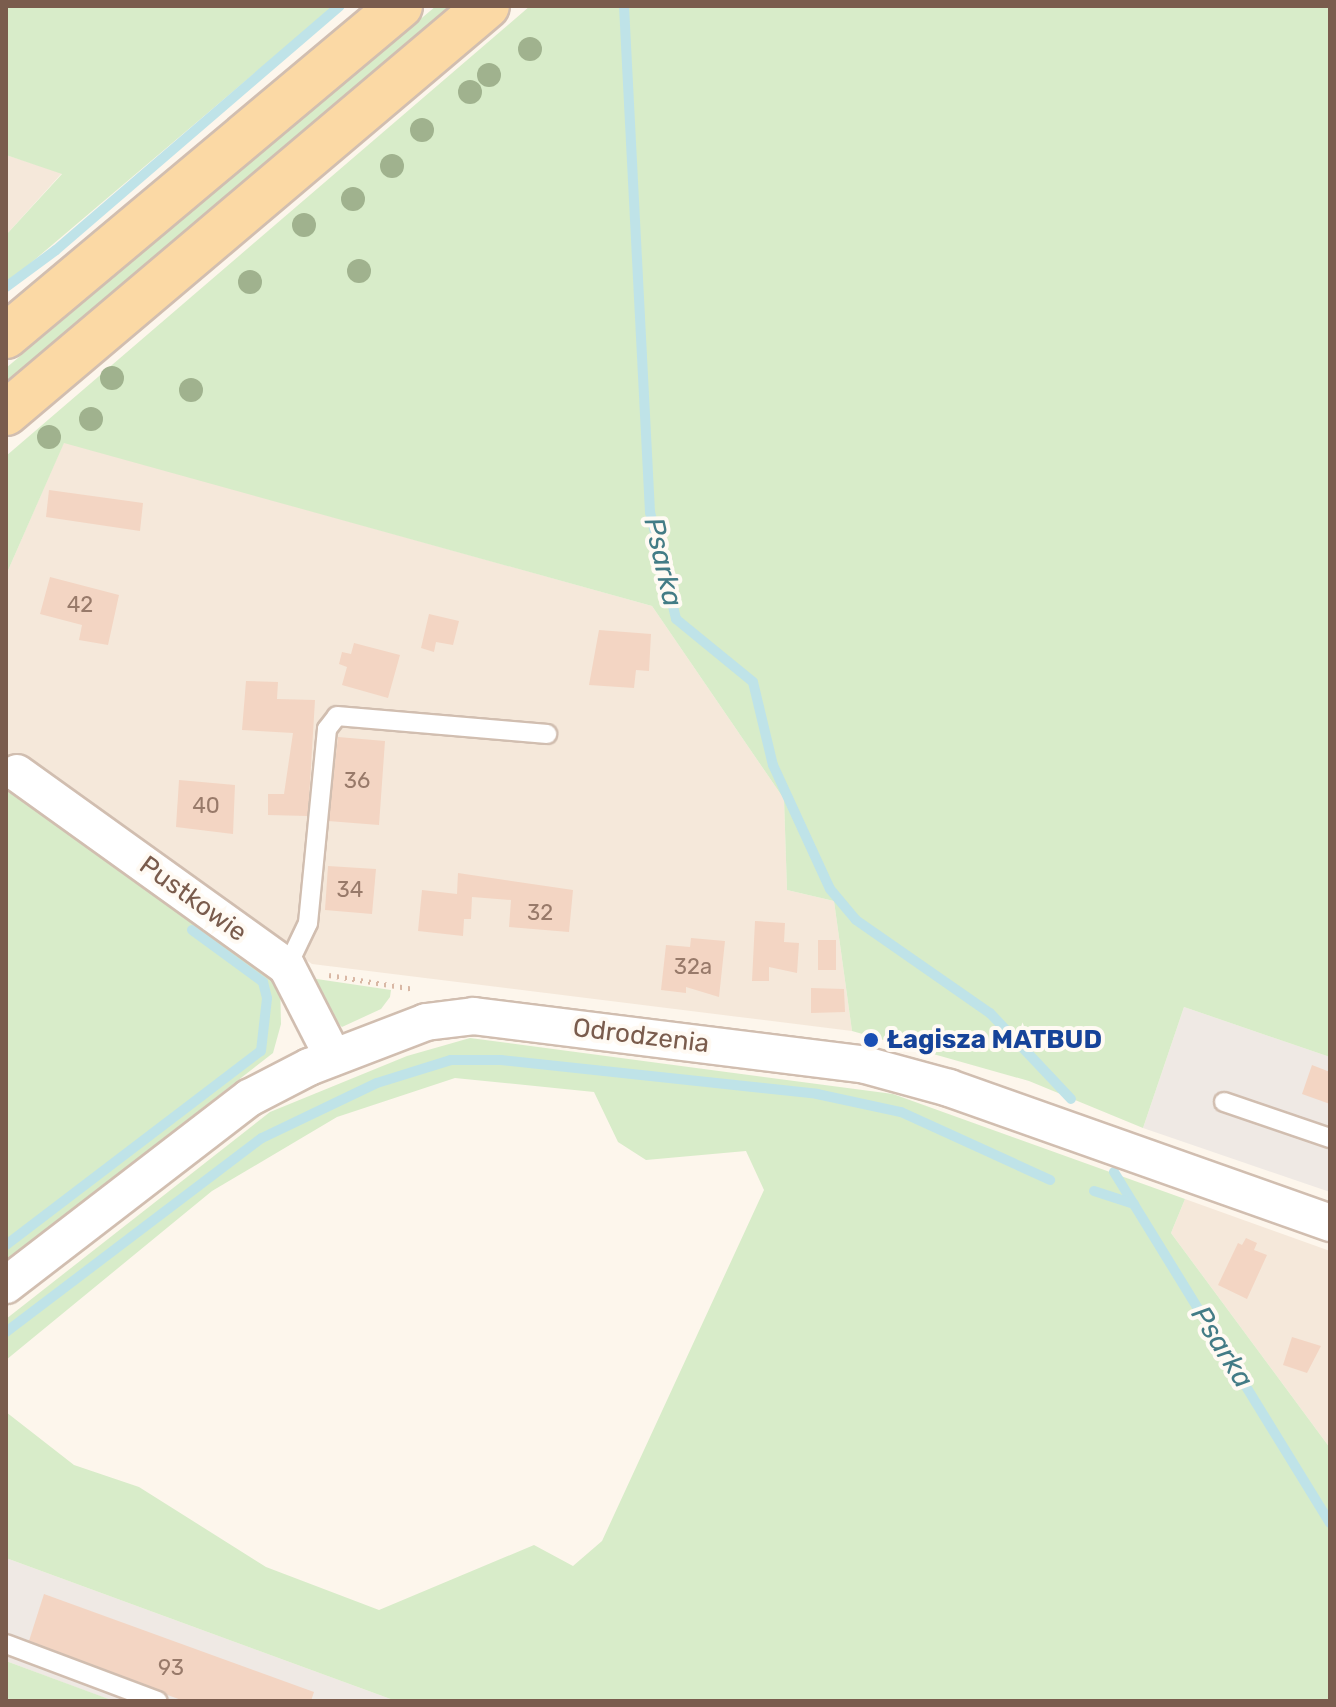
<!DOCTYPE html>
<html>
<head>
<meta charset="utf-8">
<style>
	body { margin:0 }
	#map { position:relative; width:1336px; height:1707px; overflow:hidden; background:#fdf6ec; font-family:Rubik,sans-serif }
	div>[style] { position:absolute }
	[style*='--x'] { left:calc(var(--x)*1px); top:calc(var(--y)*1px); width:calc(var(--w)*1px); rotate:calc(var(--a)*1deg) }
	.residential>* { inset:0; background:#f5e8da }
	.industrial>* { inset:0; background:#efe9e4 }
	.green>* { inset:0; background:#d8ecc9 }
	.stream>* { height:10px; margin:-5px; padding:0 5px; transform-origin:5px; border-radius:5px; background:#bfe3e8 }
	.building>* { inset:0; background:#f3d5c3 }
	.path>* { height:5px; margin-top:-2.5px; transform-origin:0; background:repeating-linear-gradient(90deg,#d9b8a5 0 2px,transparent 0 8px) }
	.roads { filter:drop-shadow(2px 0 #d1beb0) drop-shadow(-2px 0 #d1beb0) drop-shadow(0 2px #d1beb0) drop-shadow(0 -2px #d1beb0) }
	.service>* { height:18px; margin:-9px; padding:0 9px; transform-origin:9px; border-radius:9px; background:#fff }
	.minor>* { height:36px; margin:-18px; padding:0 18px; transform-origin:18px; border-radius:18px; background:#fff }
	.primary>* { height:44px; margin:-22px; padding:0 22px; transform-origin:22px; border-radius:22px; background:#fbd9a5 }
	.trees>* { width:24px; height:24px; margin:-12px; border-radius:50%; background:#a0b28e }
	.dots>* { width:22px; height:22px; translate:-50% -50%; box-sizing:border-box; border:4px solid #fffaf3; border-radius:50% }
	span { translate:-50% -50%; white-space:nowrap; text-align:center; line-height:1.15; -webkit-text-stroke:8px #fffaf3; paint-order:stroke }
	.number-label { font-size:22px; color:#987a6a }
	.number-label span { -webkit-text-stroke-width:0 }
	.street-label { font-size:26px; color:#7a5c4d }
	.transit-label { font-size:26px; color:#164399; font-weight:700 }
	.left { translate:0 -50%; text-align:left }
	.water-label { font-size:28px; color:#437c86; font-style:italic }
	.frame { position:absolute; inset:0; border:8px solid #7a5c4d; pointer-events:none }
</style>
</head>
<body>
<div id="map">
	<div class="residential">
		<i style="clip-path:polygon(6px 155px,62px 173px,6px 235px)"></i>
		<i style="clip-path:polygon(64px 442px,652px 606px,784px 799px,787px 890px,834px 901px,852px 1031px,312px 964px,6px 753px,6px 575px)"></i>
		<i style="clip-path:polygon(1185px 1199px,1330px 1251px,1330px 1448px,1171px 1233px)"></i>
	</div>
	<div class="industrial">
		<i style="clip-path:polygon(1184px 1007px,1330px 1057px,1330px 1192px,1143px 1128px)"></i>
		<i style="clip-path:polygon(6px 1558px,396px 1701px,113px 1701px,6px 1661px)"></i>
	</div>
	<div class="green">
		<i style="clip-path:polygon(6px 6px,334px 6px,6px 284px,6px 235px,62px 174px,6px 155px)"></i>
		<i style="clip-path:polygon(436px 6px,460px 6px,6px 391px,6px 368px)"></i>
		<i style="clip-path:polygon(530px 6px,1330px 6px,1330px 1057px,1184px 1007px,1143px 1128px,1029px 1081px,852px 1031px,834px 901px,787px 890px,784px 799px,652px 606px,64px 443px,6px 575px,6px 456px)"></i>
		<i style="clip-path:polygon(6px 790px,280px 979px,281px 1024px,273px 1053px,6px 1261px)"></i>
		<i style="clip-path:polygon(310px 978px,391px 990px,390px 997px,381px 1009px,342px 1027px,323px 1010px)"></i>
		<i style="clip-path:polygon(470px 1038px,893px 1094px,1185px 1199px,1171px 1233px,1330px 1448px,1330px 1701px,396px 1701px,6px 1558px,6px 1412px,74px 1465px,139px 1487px,266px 1567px,379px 1610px,534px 1545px,573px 1566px,602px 1541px,764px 1190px,746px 1151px,646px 1160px,618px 1142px,594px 1092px,455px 1078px,337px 1117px,212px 1191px,6px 1360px,6px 1319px,270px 1112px,407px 1056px)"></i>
		<i style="clip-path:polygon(6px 1661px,114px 1701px,6px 1701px)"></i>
	</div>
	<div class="stream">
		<i style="--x:624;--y:6;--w:507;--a:87.06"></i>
		<i style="--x:650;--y:512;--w:110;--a:76.3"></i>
		<i style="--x:676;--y:619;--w:99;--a:39.3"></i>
		<i style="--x:753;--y:682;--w:85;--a:76.5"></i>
		<i style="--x:773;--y:765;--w:136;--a:65.3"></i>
		<i style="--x:830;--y:889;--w:40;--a:50"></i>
		<i style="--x:856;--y:920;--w:163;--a:34.8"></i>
		<i style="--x:990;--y:1013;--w:118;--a:46.7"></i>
		<i style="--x:6;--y:287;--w:62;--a:-36.5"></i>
		<i style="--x:56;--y:250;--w:374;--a:-40.7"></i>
		<i style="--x:1114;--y:1172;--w:412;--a:58.4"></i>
		<i style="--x:1094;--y:1191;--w:42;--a:18"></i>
		<i style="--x:6;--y:1245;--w:320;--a:-37.3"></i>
		<i style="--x:261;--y:1051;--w:53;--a:-83.5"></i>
		<i style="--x:267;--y:998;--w:16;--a:-104"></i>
		<i style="--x:263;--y:982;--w:88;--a:-143.8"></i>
		<i style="--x:6;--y:1332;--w:321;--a:-37.2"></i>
		<i style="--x:262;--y:1138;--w:127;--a:-25.6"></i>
		<i style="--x:377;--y:1083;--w:77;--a:-17.3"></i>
		<i style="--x:451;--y:1060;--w:50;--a:0"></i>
		<i style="--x:501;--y:1060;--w:318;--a:6.1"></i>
		<i style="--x:817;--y:1094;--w:86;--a:12.1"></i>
		<i style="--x:901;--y:1112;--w:164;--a:24.5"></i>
	</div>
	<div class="building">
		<i style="clip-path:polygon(49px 490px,143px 503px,140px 531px,46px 517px)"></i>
		<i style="clip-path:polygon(50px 577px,119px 595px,108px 645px,79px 640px,82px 625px,40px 614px)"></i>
		<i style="clip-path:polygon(429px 614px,459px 621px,453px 645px,436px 642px,434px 652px,421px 648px)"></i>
		<i style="clip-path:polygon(599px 630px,651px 634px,649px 671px,636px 670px,634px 688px,589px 685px)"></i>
		<i style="clip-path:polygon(354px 643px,400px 655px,388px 698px,342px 685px,347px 667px,339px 664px,342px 652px,351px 654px)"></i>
		<i style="clip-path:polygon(246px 681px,278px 682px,277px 699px,315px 700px,308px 816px,268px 815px,268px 794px,284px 794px,293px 733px,242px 730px)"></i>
		<i style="clip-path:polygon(338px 737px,385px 741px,379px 825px,328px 821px)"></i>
		<i style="clip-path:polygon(179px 780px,235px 785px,233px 834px,176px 827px)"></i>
		<i style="clip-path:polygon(328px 866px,376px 869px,372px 914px,325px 910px)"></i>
		<i style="clip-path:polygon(458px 873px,573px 890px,569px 932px,509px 927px,511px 900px,472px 897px,471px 919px,464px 919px,463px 936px,418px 931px,422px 890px,457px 894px)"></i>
		<i style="clip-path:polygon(755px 921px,785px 923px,784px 942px,799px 943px,797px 973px,769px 967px,769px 981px,752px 981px)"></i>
		<i style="clip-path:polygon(691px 938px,725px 941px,719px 997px,686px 987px,686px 993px,661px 990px,666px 945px,690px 947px)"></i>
		<i style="clip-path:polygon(818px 940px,836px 940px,836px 970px,818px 970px)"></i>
		<i style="clip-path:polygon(811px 988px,844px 989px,845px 1012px,811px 1013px)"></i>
		<i style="clip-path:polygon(1312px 1065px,1330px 1072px,1330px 1104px,1302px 1094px)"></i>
		<i style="clip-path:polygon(1246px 1238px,1257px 1243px,1254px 1250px,1267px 1255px,1247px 1299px,1218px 1285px,1238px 1243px,1242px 1245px)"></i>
		<i style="clip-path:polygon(1292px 1337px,1321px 1346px,1307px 1373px,1283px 1365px)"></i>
		<i style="clip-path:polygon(44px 1594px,314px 1692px,311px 1701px,184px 1701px,28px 1644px)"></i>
	</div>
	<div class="path">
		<i style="--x:329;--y:975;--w:86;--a:9.4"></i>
	</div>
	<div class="roads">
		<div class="service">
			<i style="--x:287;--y:967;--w:49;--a:-64.5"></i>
			<i style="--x:308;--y:923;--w:195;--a:-84.4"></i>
			<i style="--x:327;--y:729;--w:16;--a:-52"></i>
			<i style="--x:337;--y:716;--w:211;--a:4.9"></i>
			<i style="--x:1224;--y:1102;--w:112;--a:18.8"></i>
			<i style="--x:6;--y:1644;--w:162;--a:20.6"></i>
		</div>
		<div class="minor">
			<i style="--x:17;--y:773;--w:332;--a:35.7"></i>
			<i style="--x:287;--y:967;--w:101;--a:62.9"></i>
			<i style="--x:6;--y:1285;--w:307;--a:-37.6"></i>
			<i style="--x:249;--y:1098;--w:68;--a:-27.3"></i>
			<i style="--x:309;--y:1067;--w:125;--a:-21"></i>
			<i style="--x:426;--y:1022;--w:48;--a:-7.1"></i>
			<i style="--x:474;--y:1016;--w:394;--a:7.1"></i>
			<i style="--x:865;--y:1065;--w:87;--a:15.3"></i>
			<i style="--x:949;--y:1088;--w:404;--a:19.5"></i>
		</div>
		<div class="primary">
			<i style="--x:6;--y:336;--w:514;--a:-39.95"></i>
			<i style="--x:6;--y:413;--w:630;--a:-40.24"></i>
		</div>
	</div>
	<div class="trees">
		<i style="left:530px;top:49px"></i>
		<i style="left:489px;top:75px"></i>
		<i style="left:470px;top:92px"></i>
		<i style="left:422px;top:130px"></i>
		<i style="left:392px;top:166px"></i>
		<i style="left:353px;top:199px"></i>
		<i style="left:304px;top:225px"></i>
		<i style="left:359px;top:271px"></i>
		<i style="left:250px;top:282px"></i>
		<i style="left:112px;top:378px"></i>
		<i style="left:191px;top:390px"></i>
		<i style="left:91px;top:419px"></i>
		<i style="left:49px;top:437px"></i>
	</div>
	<div class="dots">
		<i style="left:871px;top:1040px;background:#1a4fb4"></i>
	</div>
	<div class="number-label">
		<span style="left:80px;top:605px">42</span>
		<span style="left:357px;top:781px">36</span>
		<span style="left:206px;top:806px">40</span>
		<span style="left:350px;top:890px">34</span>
		<span style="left:540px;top:913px">32</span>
		<span style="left:693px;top:967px">32a</span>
		<span style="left:171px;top:1668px">93</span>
	</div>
	<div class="street-label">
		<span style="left:193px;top:899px;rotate:36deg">Pustkowie</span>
		<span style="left:641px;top:1036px;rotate:7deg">Odrodzenia</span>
	</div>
	<div class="transit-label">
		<span class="left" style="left:887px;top:1040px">Łagisza MATBUD</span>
	</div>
	<div class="water-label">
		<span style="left:663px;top:562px;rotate:77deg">Psarka</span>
		<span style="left:1222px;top:1347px;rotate:58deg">Psarka</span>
	</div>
	<div class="frame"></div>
</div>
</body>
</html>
